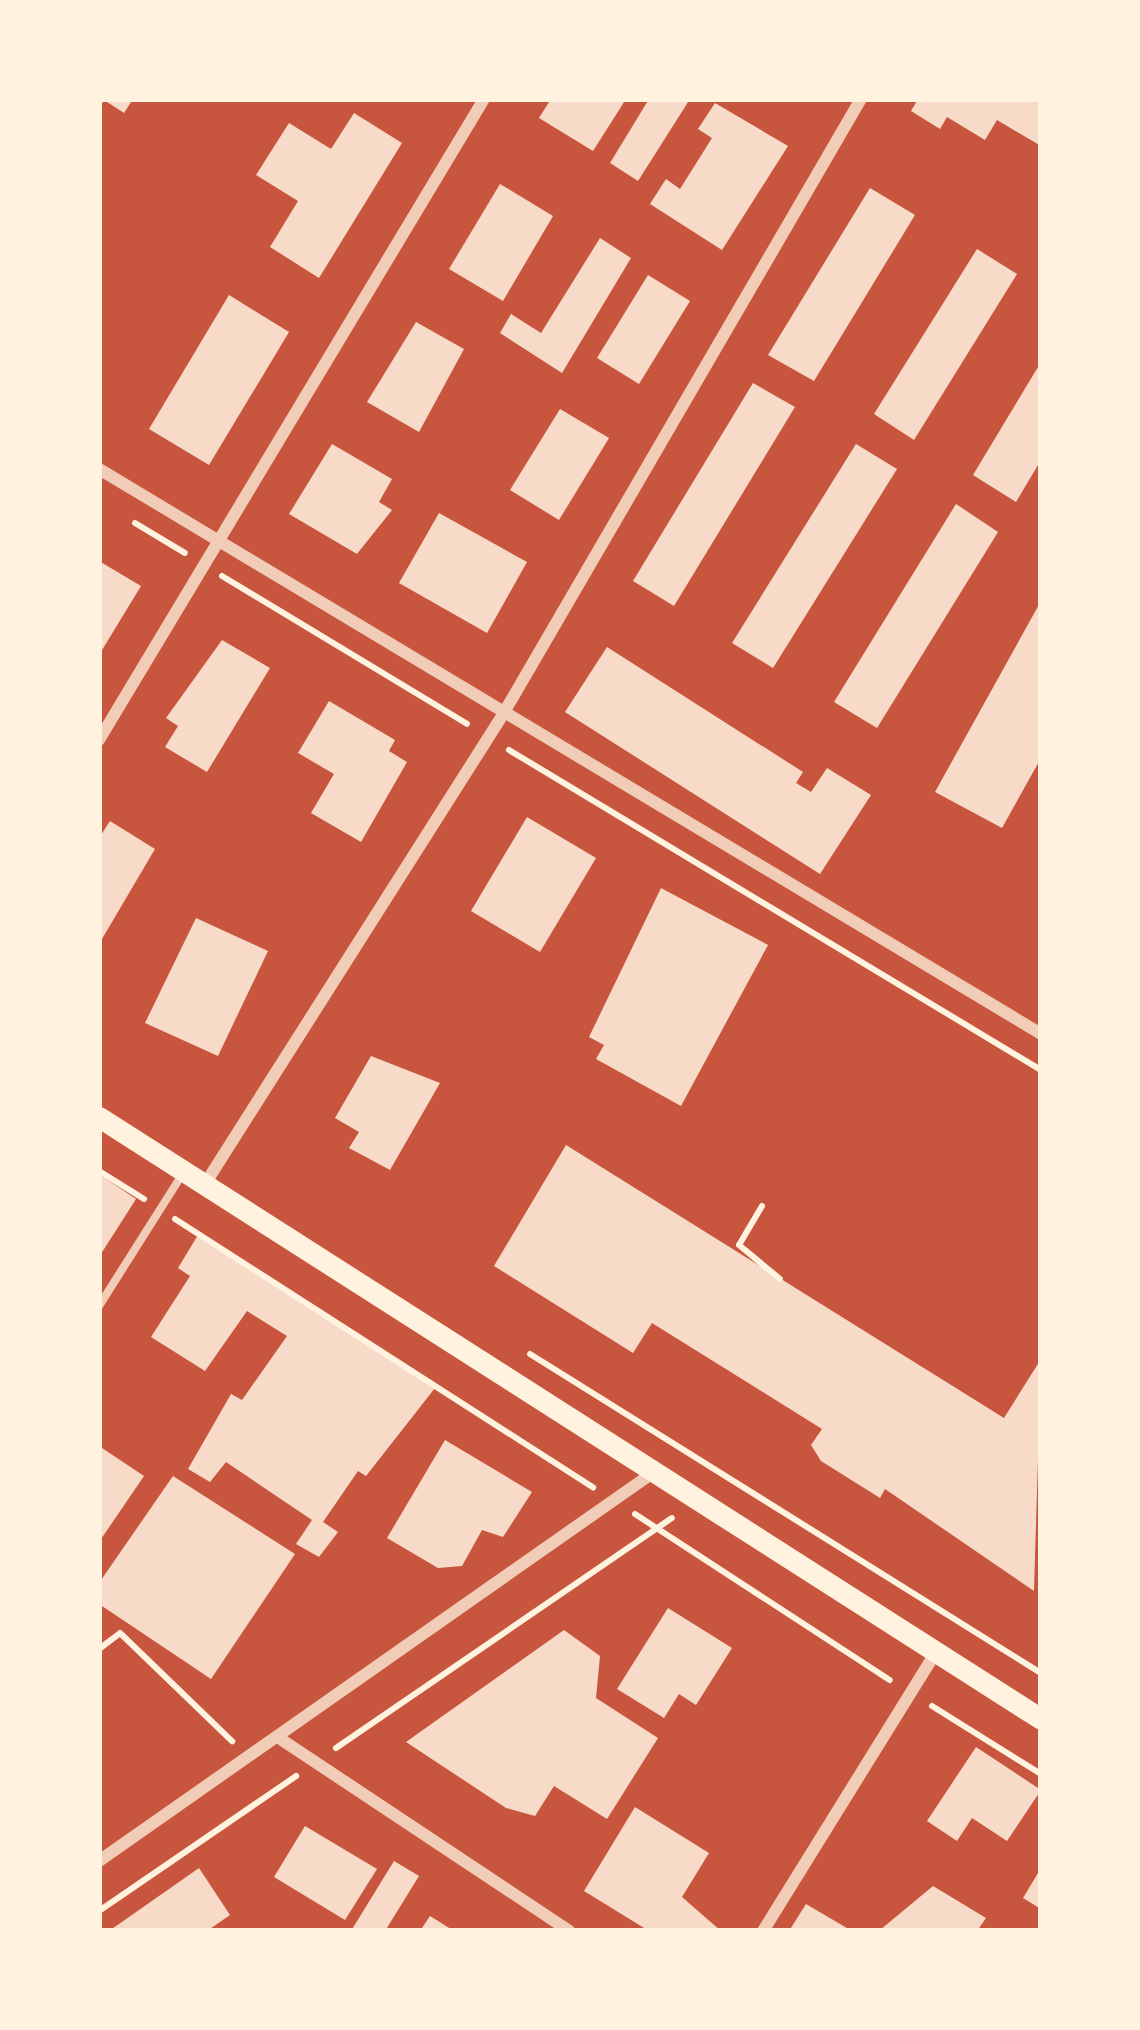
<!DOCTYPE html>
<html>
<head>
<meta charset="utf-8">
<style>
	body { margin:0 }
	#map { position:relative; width:1140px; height:2030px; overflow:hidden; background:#c8553d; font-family:Rubik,sans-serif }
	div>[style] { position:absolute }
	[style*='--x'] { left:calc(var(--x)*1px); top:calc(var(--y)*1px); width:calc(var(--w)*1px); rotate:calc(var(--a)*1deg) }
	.building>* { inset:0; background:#f7dbc8 }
	.path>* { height:6px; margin:-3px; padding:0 3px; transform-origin:3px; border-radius:3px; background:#fff3e0 }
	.service>* { height:8px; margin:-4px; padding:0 4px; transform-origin:4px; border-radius:4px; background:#f1ccb7 }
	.minor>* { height:12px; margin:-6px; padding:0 6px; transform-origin:6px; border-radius:6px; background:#f1ccb7 }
	.secondary>* { height:21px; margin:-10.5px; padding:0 10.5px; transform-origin:10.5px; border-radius:10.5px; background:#fff3e0 }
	span { translate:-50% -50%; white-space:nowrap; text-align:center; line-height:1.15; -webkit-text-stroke:12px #fff3e0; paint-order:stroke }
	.frame { position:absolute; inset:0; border:102px solid #fff3e0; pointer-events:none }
</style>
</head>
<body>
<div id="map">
	<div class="building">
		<i style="clip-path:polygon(99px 99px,133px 99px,124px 113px,104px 100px,99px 109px)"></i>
		<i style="clip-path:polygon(551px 99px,626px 99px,593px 151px,539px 118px)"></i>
		<i style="clip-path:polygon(649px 99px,690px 99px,638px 181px,610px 163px)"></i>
		<i style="clip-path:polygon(918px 99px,1041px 99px,1041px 146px,997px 120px,985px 140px,947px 117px,940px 129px,911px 111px)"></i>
		<i style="clip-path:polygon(715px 103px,788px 146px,722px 250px,650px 204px,666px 179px,680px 189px,712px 138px,698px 129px)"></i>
		<i style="clip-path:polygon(354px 113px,402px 143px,319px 278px,270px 247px,298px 201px,256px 175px,289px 123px,331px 149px)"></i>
		<i style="clip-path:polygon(500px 184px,553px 216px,503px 301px,449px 269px)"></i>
		<i style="clip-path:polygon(870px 188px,915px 215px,814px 381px,768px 355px)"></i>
		<i style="clip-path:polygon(600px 238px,631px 258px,562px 373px,500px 333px,511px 314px,541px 333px)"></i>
		<i style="clip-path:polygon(977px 249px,1017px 274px,914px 440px,874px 414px)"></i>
		<i style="clip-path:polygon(648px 275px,690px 301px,639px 384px,597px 358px)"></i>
		<i style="clip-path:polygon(229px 295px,289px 332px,209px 465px,149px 429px)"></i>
		<i style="clip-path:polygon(416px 322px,464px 349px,419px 432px,367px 402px)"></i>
		<i style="clip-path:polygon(1041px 362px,1041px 460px,1016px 502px,973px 475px)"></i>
		<i style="clip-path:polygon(753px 383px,795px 407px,674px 606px,633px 581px)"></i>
		<i style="clip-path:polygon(560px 409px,609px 438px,559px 520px,510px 490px)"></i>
		<i style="clip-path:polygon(332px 444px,392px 479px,379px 502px,392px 510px,357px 554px,289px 514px)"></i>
		<i style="clip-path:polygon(856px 444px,897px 469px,773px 668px,732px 643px)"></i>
		<i style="clip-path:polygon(956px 504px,998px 532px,877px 728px,834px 702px)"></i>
		<i style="clip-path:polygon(439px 513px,527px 562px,487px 633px,399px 583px)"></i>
		<i style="clip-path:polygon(99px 561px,141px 586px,99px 655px)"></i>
		<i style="clip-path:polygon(1041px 601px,1041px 758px,1002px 828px,935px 792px)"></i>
		<i style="clip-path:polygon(222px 640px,270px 668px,207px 772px,165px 747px,178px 726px,166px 718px)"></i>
		<i style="clip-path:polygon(607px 647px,803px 772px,796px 783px,811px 792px,827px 768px,871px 795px,820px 874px,565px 712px)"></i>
		<i style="clip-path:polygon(329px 701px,395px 740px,389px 751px,407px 762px,361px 842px,311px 813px,334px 774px,298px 753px)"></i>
		<i style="clip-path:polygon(527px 817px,596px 858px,540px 952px,471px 911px)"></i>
		<i style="clip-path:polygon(110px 821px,155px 849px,99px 944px,99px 838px)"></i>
		<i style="clip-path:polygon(661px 888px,768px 945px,681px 1106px,596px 1059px,604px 1045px,589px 1037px)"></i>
		<i style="clip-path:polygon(196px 918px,268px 951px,218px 1056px,145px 1023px)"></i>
		<i style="clip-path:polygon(371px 1056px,440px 1083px,390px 1170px,349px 1148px,359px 1132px,335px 1118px)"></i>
		<i style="clip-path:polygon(566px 1145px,1004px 1418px,1041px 1359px,1034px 1591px,885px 1489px,880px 1498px,821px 1461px,811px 1445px,822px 1429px,652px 1323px,633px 1353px,494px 1266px)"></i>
		<i style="clip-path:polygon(99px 1174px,136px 1199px,99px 1257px)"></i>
		<i style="clip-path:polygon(198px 1235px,435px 1388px,366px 1476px,358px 1471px,323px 1522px,338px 1532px,319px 1557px,296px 1544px,312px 1520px,226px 1462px,210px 1482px,188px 1469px,231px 1394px,242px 1400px,287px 1336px,247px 1311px,205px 1371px,151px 1337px,190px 1276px,178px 1268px)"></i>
		<i style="clip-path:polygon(445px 1440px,532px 1492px,503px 1537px,482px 1530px,462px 1566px,438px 1568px,387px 1538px)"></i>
		<i style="clip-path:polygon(99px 1446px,144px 1476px,99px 1542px)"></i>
		<i style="clip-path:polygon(173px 1476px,295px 1554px,211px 1679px,99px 1604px,99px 1583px)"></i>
		<i style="clip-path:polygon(668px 1608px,732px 1648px,696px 1705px,679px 1694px,664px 1718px,617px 1689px)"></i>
		<i style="clip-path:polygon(564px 1630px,600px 1656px,596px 1698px,658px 1738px,607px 1819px,554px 1786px,535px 1816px,506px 1808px,406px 1742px)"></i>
		<i style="clip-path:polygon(976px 1747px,1041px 1790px,1007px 1841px,972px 1818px,957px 1841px,927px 1821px)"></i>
		<i style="clip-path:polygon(635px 1807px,709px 1853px,682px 1897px,721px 1931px,649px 1931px,584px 1891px)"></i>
		<i style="clip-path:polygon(305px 1826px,377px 1869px,345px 1920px,274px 1877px)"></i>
		<i style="clip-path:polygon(394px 1861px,419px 1876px,385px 1931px,351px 1931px)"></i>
		<i style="clip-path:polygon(199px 1868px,230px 1915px,207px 1931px,109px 1931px)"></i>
		<i style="clip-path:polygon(1041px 1868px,1041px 1909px,1023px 1898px)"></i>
		<i style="clip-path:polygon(933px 1886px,986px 1918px,977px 1931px,880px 1930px)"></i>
		<i style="clip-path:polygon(806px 1904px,852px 1931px,789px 1931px)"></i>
		<i style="clip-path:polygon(430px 1916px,454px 1931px,420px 1931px)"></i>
	</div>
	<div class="path">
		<i style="--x:135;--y:523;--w:58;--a:31"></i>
		<i style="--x:222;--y:576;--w:286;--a:31.1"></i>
		<i style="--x:509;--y:750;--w:621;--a:31.03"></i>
		<i style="--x:99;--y:1171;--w:53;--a:31.9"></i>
		<i style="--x:762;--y:1206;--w:45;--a:120.5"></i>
		<i style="--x:739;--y:1245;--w:53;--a:39.7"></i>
		<i style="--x:175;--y:1219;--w:497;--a:32.7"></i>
		<i style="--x:530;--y:1354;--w:602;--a:31.98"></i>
		<i style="--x:635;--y:1514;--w:304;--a:33.1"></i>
		<i style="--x:99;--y:1649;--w:26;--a:-37"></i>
		<i style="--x:120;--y:1633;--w:156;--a:44"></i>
		<i style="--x:932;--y:1706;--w:128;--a:32"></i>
		<i style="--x:336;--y:1748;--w:407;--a:-34.4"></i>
		<i style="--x:99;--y:1911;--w:239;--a:-34.4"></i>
	</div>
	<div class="service">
		<i style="--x:99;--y:1306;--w:157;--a:-57.7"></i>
	</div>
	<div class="minor">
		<i style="--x:99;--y:469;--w:1098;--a:30.95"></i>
		<i style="--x:99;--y:740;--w:748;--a:-59.01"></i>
		<i style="--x:205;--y:1184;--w:554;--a:-57.6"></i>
		<i style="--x:502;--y:716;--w:714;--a:-59.81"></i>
		<i style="--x:282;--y:1740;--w:345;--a:33.6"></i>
		<i style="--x:99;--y:1861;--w:678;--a:-35.03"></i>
		<i style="--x:763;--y:1931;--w:328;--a:-58.2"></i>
	</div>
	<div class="secondary">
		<i style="--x:99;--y:1117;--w:1118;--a:32.58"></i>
	</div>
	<div class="frame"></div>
</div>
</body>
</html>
